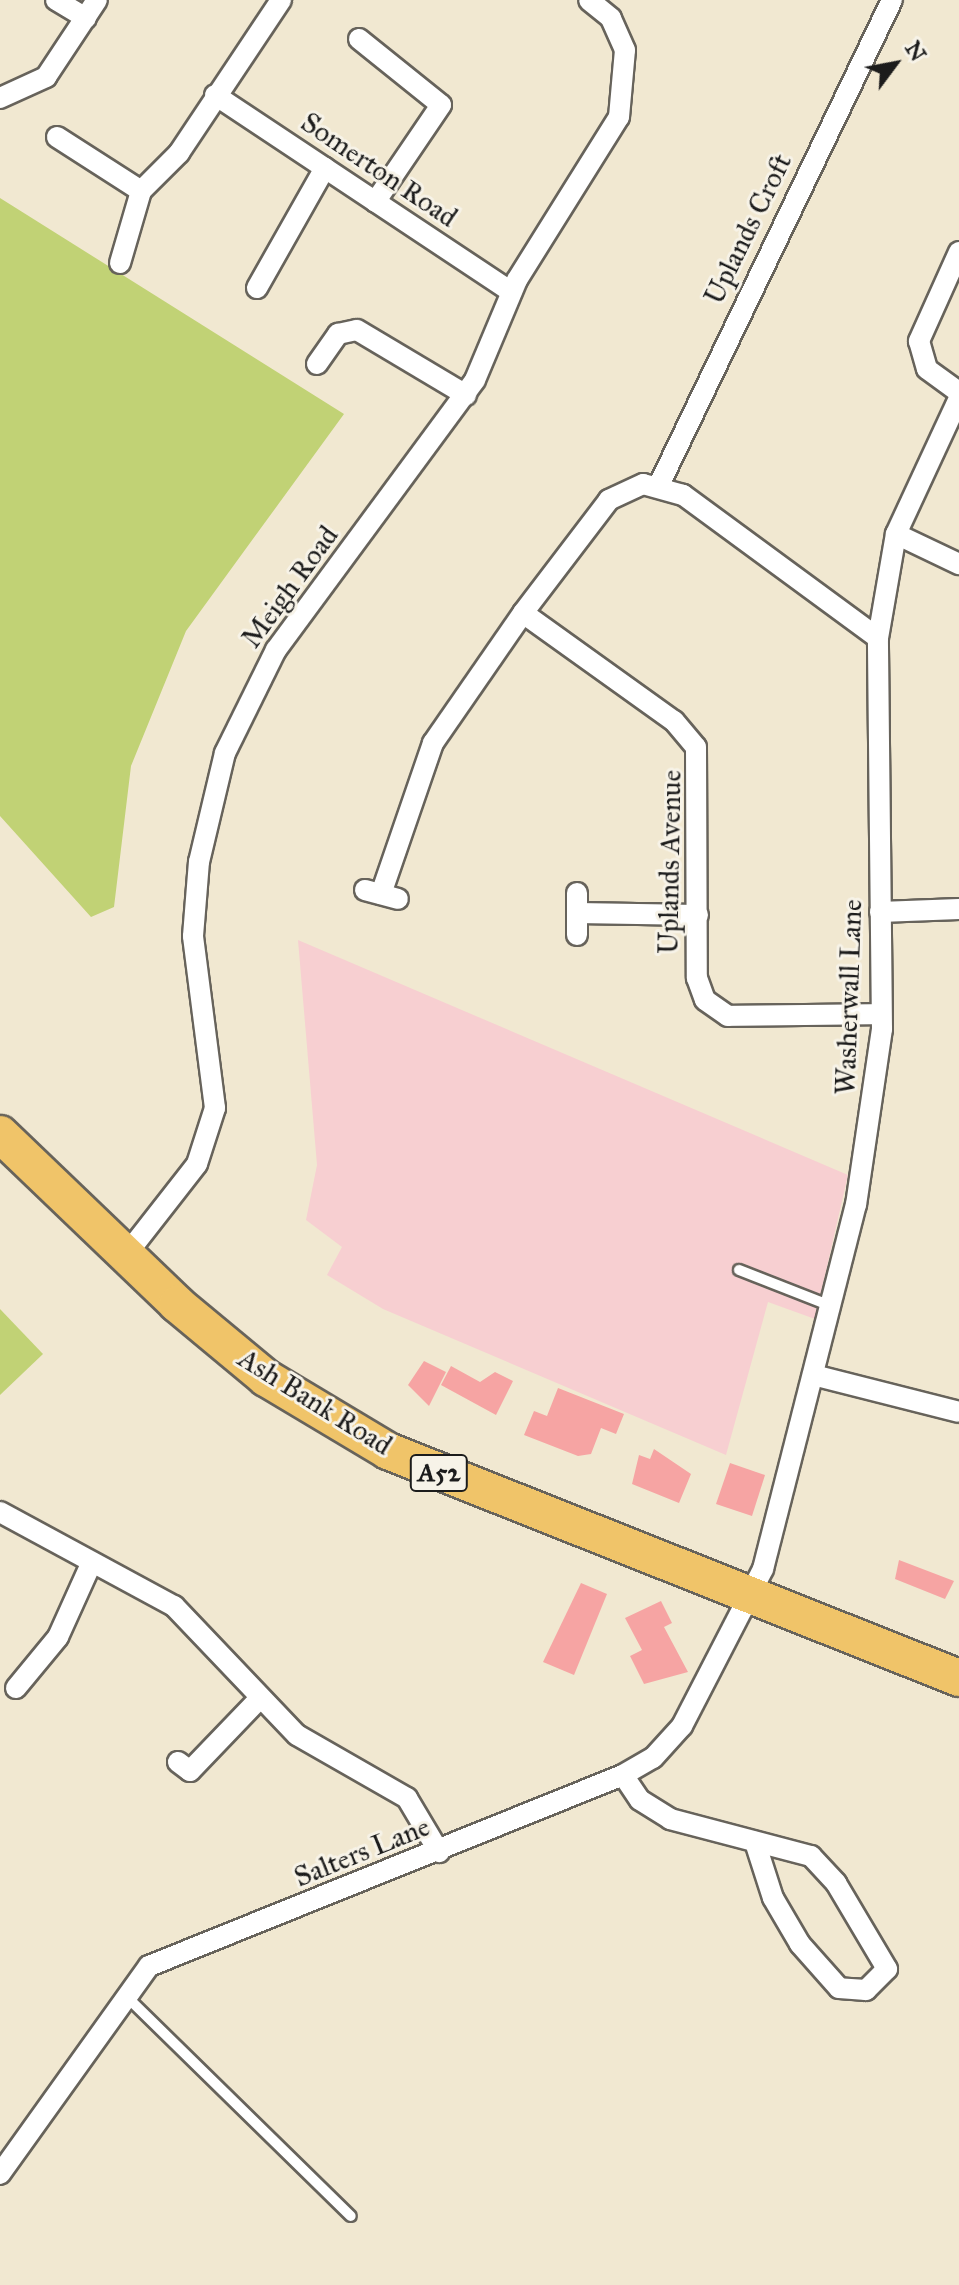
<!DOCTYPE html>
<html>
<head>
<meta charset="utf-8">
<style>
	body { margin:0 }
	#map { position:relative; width:959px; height:2285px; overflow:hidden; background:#f1e8d1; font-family:"IM FELL Great Primer",serif }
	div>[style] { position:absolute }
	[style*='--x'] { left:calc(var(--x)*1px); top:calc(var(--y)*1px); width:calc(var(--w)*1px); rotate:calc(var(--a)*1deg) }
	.built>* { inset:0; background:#f7cfd1 }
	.green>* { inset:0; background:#c1d275 }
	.building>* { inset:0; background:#f6a4a3 }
	.roads { filter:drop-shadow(2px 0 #67635b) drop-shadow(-2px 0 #67635b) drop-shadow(0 2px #67635b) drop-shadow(0 -2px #67635b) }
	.lane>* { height:10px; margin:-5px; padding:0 5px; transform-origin:5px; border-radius:5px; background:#fff }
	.street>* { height:20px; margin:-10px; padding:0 10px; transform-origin:10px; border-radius:10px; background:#fff }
	.highway>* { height:36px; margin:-18px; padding:0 18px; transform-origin:18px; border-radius:18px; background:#f0c469 }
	span { translate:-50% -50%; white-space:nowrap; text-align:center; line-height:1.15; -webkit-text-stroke:6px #f7f3e8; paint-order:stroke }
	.shield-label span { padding:2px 6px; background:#f7f3e8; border:2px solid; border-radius:6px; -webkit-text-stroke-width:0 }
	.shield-label { font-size:26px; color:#1c1c1c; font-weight:700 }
	.street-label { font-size:28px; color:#1c1c1c }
	.north { position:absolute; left:855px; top:24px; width:80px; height:80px; -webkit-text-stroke:6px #f7f3e8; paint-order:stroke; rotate:58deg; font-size:22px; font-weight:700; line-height:32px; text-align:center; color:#1c1c1c }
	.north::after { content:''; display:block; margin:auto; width:28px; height:36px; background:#1c1c1c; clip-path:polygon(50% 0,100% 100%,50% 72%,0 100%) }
</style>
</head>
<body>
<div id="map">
	<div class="built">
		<i style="clip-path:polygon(298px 940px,848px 1175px,815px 1319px,768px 1302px,726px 1455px,383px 1309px,327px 1275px,342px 1247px,306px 1220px,317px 1165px)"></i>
	</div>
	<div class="green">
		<i style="clip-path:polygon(0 198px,344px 414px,186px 631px,131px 766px,114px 907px,91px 917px,0 816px)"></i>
		<i style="clip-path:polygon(0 1309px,43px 1354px,0 1395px)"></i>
	</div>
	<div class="building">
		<i style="clip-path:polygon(424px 1361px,446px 1372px,429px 1406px,408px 1385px)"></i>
		<i style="clip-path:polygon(451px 1366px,480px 1382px,495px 1372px,513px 1381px,496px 1415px,441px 1385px)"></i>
		<i style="clip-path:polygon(558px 1388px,624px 1414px,616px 1434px,601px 1428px,591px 1454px,578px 1456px,524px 1435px,534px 1411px,547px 1416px)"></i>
		<i style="clip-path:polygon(654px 1449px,691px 1474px,679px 1503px,632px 1484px,639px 1455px,650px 1459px)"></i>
		<i style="clip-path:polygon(730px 1463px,765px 1475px,752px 1516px,716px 1504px)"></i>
		<i style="clip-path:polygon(899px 1560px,954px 1581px,945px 1599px,895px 1579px)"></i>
		<i style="clip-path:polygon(581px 1583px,607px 1594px,574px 1675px,543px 1662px)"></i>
		<i style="clip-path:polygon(661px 1601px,672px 1623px,664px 1627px,688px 1672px,644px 1684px,630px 1656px,642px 1650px,625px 1618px)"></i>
	</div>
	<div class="roads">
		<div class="lane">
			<i style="--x:739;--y:1270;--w:99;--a:21.4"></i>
			<i style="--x:127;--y:1997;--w:313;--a:44.4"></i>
		</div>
		<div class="street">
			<i style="--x:56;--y:0;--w:35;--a:31"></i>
			<i style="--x:359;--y:39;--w:105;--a:38.8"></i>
			<i style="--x:441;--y:105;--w:117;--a:124.2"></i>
			<i style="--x:215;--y:95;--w:356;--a:33.6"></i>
			<i style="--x:0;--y:98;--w:51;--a:-24.5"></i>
			<i style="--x:46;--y:77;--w:92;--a:-56.5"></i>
			<i style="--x:57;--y:137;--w:100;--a:32.7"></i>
			<i style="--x:959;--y:252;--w:98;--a:114.2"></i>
			<i style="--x:919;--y:341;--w:29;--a:74"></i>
			<i style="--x:927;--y:369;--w:39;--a:36"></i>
			<i style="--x:120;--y:263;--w:75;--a:-73.7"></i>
			<i style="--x:141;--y:191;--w:54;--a:-45"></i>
			<i style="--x:179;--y:153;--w:184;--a:-56.3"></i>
			<i style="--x:257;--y:288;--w:138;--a:-60.5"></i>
			<i style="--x:317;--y:364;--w:37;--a:-55"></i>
			<i style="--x:338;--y:334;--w:19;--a:-12"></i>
			<i style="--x:357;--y:330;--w:127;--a:30.8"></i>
			<i style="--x:659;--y:485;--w:538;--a:-64.34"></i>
			<i style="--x:896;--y:534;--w:70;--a:25.5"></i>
			<i style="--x:878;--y:638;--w:242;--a:-143.7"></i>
			<i style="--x:683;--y:495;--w:41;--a:-164.6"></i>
			<i style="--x:643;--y:484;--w:38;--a:155"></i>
			<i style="--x:609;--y:500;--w:142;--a:127.3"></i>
			<i style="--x:523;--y:613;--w:186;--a:35.6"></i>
			<i style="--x:674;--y:721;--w:34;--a:50"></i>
			<i style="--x:696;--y:747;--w:231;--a:89.8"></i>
			<i style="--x:697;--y:978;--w:23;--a:70"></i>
			<i style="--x:705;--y:1000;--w:28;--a:35"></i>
			<i style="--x:728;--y:1016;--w:153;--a:-0.7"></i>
			<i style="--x:365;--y:890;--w:34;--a:15"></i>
			<i style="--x:381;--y:894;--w:160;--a:-71"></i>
			<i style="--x:433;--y:743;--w:158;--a:-55.3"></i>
			<i style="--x:880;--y:912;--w:79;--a:-2.2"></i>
			<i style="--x:577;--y:913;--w:121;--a:0.9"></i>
			<i style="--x:577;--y:935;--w:42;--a:-90"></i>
			<i style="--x:126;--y:1255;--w:115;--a:-52"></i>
			<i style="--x:197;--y:1164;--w:59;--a:-72.2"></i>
			<i style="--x:215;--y:1108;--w:173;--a:-97.3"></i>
			<i style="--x:193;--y:936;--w:74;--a:-85.4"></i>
			<i style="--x:199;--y:862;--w:112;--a:-76.6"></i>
			<i style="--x:225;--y:753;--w:115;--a:-63.7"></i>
			<i style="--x:276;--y:650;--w:335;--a:-53.6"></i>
			<i style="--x:475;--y:380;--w:108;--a:-67.2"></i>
			<i style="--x:517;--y:280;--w:192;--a:-58"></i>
			<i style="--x:619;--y:117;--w:67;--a:-84.9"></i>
			<i style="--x:625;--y:50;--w:35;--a:-114"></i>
			<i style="--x:611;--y:18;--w:28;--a:-141"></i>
			<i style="--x:817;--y:1376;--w:146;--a:14.2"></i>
			<i style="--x:0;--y:1512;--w:198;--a:28.4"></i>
			<i style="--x:174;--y:1606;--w:178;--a:46.4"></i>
			<i style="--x:297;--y:1735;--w:127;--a:29.8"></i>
			<i style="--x:407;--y:1798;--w:63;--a:59.3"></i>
			<i style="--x:16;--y:1688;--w:66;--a:-50.5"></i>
			<i style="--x:58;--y:1637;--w:80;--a:-65.7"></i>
			<i style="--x:178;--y:1762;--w:15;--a:37"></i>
			<i style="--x:190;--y:1771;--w:100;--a:-46.2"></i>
			<i style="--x:623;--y:1775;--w:30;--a:56"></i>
			<i style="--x:640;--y:1800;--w:36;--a:32"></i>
			<i style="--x:670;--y:1819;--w:146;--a:14.7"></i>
			<i style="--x:811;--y:1856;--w:37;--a:47"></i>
			<i style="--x:836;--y:1883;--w:100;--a:59.3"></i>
			<i style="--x:887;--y:1969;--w:30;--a:135"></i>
			<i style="--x:866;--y:1990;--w:27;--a:-176"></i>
			<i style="--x:839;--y:1988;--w:59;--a:-131.6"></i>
			<i style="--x:800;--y:1944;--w:53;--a:-120.4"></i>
			<i style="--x:773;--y:1898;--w:59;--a:-107.8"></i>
			<i style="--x:0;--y:2174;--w:256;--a:-54.4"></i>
			<i style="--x:149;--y:1966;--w:511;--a:-21.95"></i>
			<i style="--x:623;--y:1775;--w:34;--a:-30"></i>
			<i style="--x:653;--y:1758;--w:43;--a:-47.8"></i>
			<i style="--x:682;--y:1726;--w:177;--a:-62.7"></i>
			<i style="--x:763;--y:1569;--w:376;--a:-75.7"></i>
			<i style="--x:856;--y:1205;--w:178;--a:-81.6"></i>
			<i style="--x:882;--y:1029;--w:391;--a:-90.6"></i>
			<i style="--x:878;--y:638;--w:106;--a:-80.2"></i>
			<i style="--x:896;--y:534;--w:150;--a:-65.1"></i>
		</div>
		<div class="highway">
			<i style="--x:0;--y:1134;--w:245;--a:43.8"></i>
			<i style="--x:177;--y:1304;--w:116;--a:39.7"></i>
			<i style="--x:266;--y:1378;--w:142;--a:30.9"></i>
			<i style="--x:388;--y:1451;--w:614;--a:21.68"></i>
		</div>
	</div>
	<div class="shield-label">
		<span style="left:439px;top:1473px">A52</span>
	</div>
	<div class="street-label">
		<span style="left:379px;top:170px;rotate:34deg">Somerton Road</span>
		<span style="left:748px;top:229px;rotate:-64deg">Uplands Croft</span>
		<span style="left:290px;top:587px;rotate:-54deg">Meigh Road</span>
		<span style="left:670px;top:862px;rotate:-89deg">Uplands Avenue</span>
		<span style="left:849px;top:997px;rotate:-88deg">Washerwall Lane</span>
		<span style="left:315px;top:1402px;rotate:32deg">Ash Bank Road</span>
		<span style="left:362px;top:1852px;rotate:-22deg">Salters Lane</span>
	</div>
	<div class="north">N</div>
</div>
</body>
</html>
